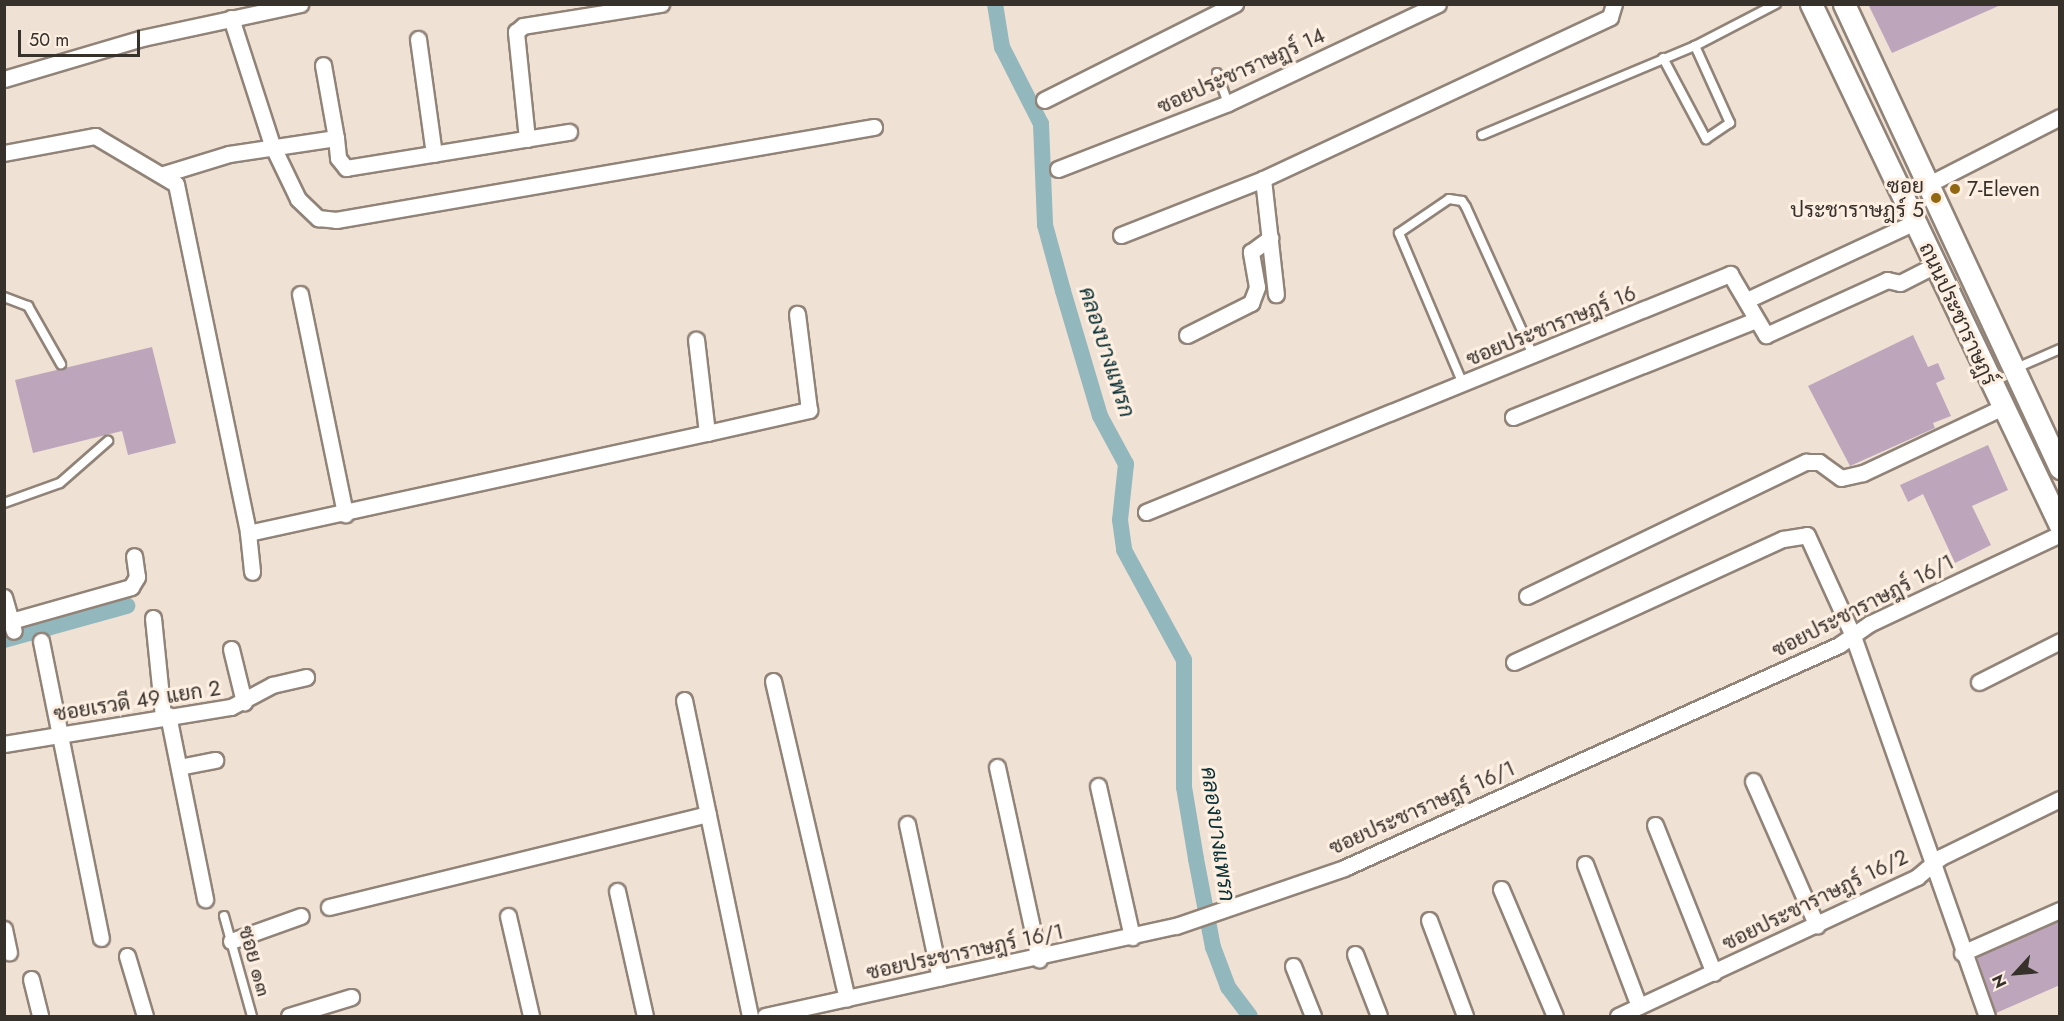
<!DOCTYPE html>
<html>
<head>
<meta charset="utf-8">
<style>
	body { margin:0 }
	#map { position:relative; width:2064px; height:1021px; overflow:hidden; background:#f0e1d5; font-family:Jost,Sarabun,sans-serif }
	div>[style] { position:absolute }
	[style*='--x'] { left:calc(var(--x)*1px); top:calc(var(--y)*1px); width:calc(var(--w)*1px); rotate:calc(var(--a)*1deg) }
	.canal>* { height:16px; margin:-8px; padding:0 8px; transform-origin:8px; border-radius:8px; background:#92b7bd }
	.building>* { inset:0; background:#bda6bc }
	.roads { filter:drop-shadow(2px 0 #918378) drop-shadow(-2px 0 #918378) drop-shadow(0 2px #918378) drop-shadow(0 -2px #918378) }
	.lane>* { height:8px; margin:-4px; padding:0 4px; transform-origin:4px; border-radius:4px; background:#fff }
	.street>* { height:15px; margin:-7.5px; padding:0 7.5px; transform-origin:7.5px; border-radius:7.5px; background:#fff }
	.secondary>* { height:21px; margin:-10.5px; padding:0 10.5px; transform-origin:10.5px; border-radius:10.5px; background:#fff }
	.dots>* { width:16px; height:16px; translate:-50% -50%; box-sizing:border-box; border:3px solid #fdefe2; border-radius:50% }
	span { translate:-50% -50%; white-space:nowrap; text-align:center; line-height:1.15; -webkit-text-stroke:6px #fdefe2; paint-order:stroke }
	.street-label { font-size:21px; color:#37312c }
	.poi-label { font-size:21px; color:#37312c }
	.right { translate:-100% -50%; text-align:right }
	.left { translate:0 -50%; text-align:left }
	.water-label { font-size:22px; color:#0a3035; font-style:italic }
	.frame { position:absolute; inset:0; border:6px solid #37312c; pointer-events:none }
	.north { position:absolute; left:1986px; top:943px; width:60px; height:60px; -webkit-text-stroke:4px #fdefe2; paint-order:stroke; rotate:244deg; font-size:16px; font-weight:700; line-height:24px; text-align:center; color:#37312c }
	.north::after { content:''; display:block; margin:auto; width:21px; height:27px; background:#37312c; clip-path:polygon(50% 0,100% 100%,50% 72%,0 100%) }
	.scale { position:absolute; left:18px; top:30px; width:122px; height:27px; box-sizing:border-box; border:3px solid #37312c; border-top:0; padding-left:8px; font-size:18px; line-height:21px; white-space:nowrap; color:#37312c; -webkit-text-stroke:4px #fdefe2; paint-order:stroke }
</style>
</head>
<body>
<div id="map">
	<div class="canal">
		<i style="--x:995;--y:4;--w:44;--a:80.8"></i>
		<i style="--x:1002;--y:47;--w:86;--a:63.1"></i>
		<i style="--x:1041;--y:124;--w:101;--a:87.7"></i>
		<i style="--x:1045;--y:225;--w:68;--a:74.7"></i>
		<i style="--x:1063;--y:291;--w:130;--a:73.5"></i>
		<i style="--x:1100;--y:416;--w:55;--a:61.6"></i>
		<i style="--x:1126;--y:464;--w:56;--a:96.1"></i>
		<i style="--x:1120;--y:520;--w:30;--a:82"></i>
		<i style="--x:1124;--y:550;--w:125;--a:61.4"></i>
		<i style="--x:1184;--y:660;--w:127;--a:90"></i>
		<i style="--x:1184;--y:787;--w:73;--a:80.5"></i>
		<i style="--x:1196;--y:859;--w:90;--a:79.1"></i>
		<i style="--x:1213;--y:947;--w:43;--a:69.4"></i>
		<i style="--x:1228;--y:987;--w:36;--a:53"></i>
		<i style="--x:4;--y:640;--w:128;--a:-15.5"></i>
	</div>
	<div class="building">
		<i style="clip-path:polygon(1868px 4px,2003px 4px,1892px 53px)"></i>
		<i style="clip-path:polygon(1913px 335px,1928px 367px,1938px 363px,1945px 379px,1936px 383px,1951px 416px,1933px 423px,1935px 428px,1850px 466px,1808px 386px)"></i>
		<i style="clip-path:polygon(152px 347px,176px 443px,128px 455px,122px 431px,33px 453px,15px 380px)"></i>
		<i style="clip-path:polygon(1988px 445px,2008px 490px,1972px 506px,1991px 545px,1955px 563px,1923px 494px,1908px 502px,1900px 485px)"></i>
		<i style="clip-path:polygon(2060px 921px,2060px 985px,1996px 1013px,1977px 957px)"></i>
	</div>
	<div class="roads">
		<div class="lane">
			<i style="--x:1663;--y:58;--w:92;--a:62"></i>
			<i style="--x:1706;--y:139;--w:29;--a:-34"></i>
			<i style="--x:1730;--y:123;--w:85;--a:-114.4"></i>
			<i style="--x:1217;--y:73;--w:32;--a:70"></i>
			<i style="--x:1482;--y:135;--w:231;--a:-22.7"></i>
			<i style="--x:1695;--y:46;--w:91;--a:-27.4"></i>
			<i style="--x:4;--y:297;--w:26;--a:21"></i>
			<i style="--x:28;--y:306;--w:67;--a:60.4"></i>
			<i style="--x:2014;--y:369;--w:50;--a:-23.5"></i>
			<i style="--x:1463;--y:384;--w:164;--a:-113"></i>
			<i style="--x:1399;--y:233;--w:60;--a:-34.2"></i>
			<i style="--x:1449;--y:199;--w:13;--a:9"></i>
			<i style="--x:1462;--y:201;--w:7;--a:56"></i>
			<i style="--x:1466;--y:207;--w:162;--a:65.6"></i>
			<i style="--x:4;--y:503;--w:59;--a:-19.7"></i>
			<i style="--x:60;--y:483;--w:64;--a:-41.2"></i>
			<i style="--x:224;--y:916;--w:104;--a:74.4"></i>
		</div>
		<div class="street">
			<i style="--x:231;--y:18;--w:133;--a:72.1"></i>
			<i style="--x:272;--y:145;--w:60;--a:64.3"></i>
			<i style="--x:298;--y:199;--w:28;--a:44"></i>
			<i style="--x:318;--y:218;--w:18;--a:6"></i>
			<i style="--x:336;--y:220;--w:546;--a:-9.81"></i>
			<i style="--x:418;--y:39;--w:116;--a:82.1"></i>
			<i style="--x:4;--y:79;--w:144;--a:-16.5"></i>
			<i style="--x:142;--y:38;--w:162;--a:-12.1"></i>
			<i style="--x:1044;--y:100;--w:214;--a:-26.7"></i>
			<i style="--x:336;--y:138;--w:20;--a:84"></i>
			<i style="--x:338;--y:158;--w:13;--a:51"></i>
			<i style="--x:346;--y:168;--w:226;--a:-9.2"></i>
			<i style="--x:527;--y:139;--w:108;--a:-95.9"></i>
			<i style="--x:516;--y:32;--w:9;--a:-41"></i>
			<i style="--x:523;--y:26;--w:140;--a:-9.1"></i>
			<i style="--x:4;--y:153;--w:93;--a:-10.6"></i>
			<i style="--x:95;--y:136;--w:94;--a:30.7"></i>
			<i style="--x:176;--y:184;--w:356;--a:78.3"></i>
			<i style="--x:248;--y:533;--w:39;--a:84"></i>
			<i style="--x:1058;--y:169;--w:182;--a:-21.2"></i>
			<i style="--x:1228;--y:103;--w:232;--a:-25.2"></i>
			<i style="--x:164;--y:174;--w:68;--a:-17.1"></i>
			<i style="--x:229;--y:154;--w:108;--a:-8.5"></i>
			<i style="--x:336;--y:138;--w:74;--a:-100.1"></i>
			<i style="--x:1263;--y:179;--w:116;--a:83.6"></i>
			<i style="--x:1927;--y:185;--w:149;--a:-27.1"></i>
			<i style="--x:1121;--y:235;--w:153;--a:-21.5"></i>
			<i style="--x:1263;--y:179;--w:383;--a:-25"></i>
			<i style="--x:1610;--y:17;--w:14;--a:-73"></i>
			<i style="--x:300;--y:294;--w:225;--a:78.4"></i>
			<i style="--x:1747;--y:300;--w:185;--a:-24.9"></i>
			<i style="--x:1187;--y:335;--w:72;--a:-26.6"></i>
			<i style="--x:1251;--y:303;--w:17;--a:-69"></i>
			<i style="--x:1257;--y:287;--w:36;--a:-100"></i>
			<i style="--x:1251;--y:252;--w:24;--a:-36"></i>
			<i style="--x:1513;--y:417;--w:262;--a:-21.8"></i>
			<i style="--x:707;--y:433;--w:105;--a:-12.7"></i>
			<i style="--x:809;--y:410;--w:97;--a:-97.1"></i>
			<i style="--x:1146;--y:512;--w:631;--a:-22.17"></i>
			<i style="--x:1730;--y:274;--w:71;--a:59.5"></i>
			<i style="--x:1766;--y:335;--w:133;--a:-24.4"></i>
			<i style="--x:1887;--y:280;--w:13;--a:13"></i>
			<i style="--x:1900;--y:283;--w:39;--a:-27"></i>
			<i style="--x:248;--y:533;--w:470;--a:-12.3"></i>
			<i style="--x:707;--y:433;--w:94;--a:-96.7"></i>
			<i style="--x:1527;--y:596;--w:310;--a:-25.7"></i>
			<i style="--x:1806;--y:462;--w:13;--a:0"></i>
			<i style="--x:1819;--y:462;--w:27;--a:36"></i>
			<i style="--x:1841;--y:478;--w:23;--a:-13"></i>
			<i style="--x:1863;--y:473;--w:155;--a:-25.2"></i>
			<i style="--x:4;--y:597;--w:35;--a:74"></i>
			<i style="--x:153;--y:618;--w:99;--a:84.2"></i>
			<i style="--x:11;--y:621;--w:125;--a:-15.8"></i>
			<i style="--x:131;--y:587;--w:12;--a:-59"></i>
			<i style="--x:137;--y:577;--w:21;--a:-98"></i>
			<i style="--x:41;--y:641;--w:303;--a:78.6"></i>
			<i style="--x:231;--y:649;--w:55;--a:76.2"></i>
			<i style="--x:1514;--y:662;--w:296;--a:-24.6"></i>
			<i style="--x:1783;--y:539;--w:24;--a:-9"></i>
			<i style="--x:1807;--y:535;--w:111;--a:65.5"></i>
			<i style="--x:1853;--y:636;--w:403;--a:70.6"></i>
			<i style="--x:773;--y:681;--w:326;--a:76.9"></i>
			<i style="--x:1979;--y:682;--w:91;--a:-26.8"></i>
			<i style="--x:684;--y:700;--w:323;--a:78.2"></i>
			<i style="--x:168;--y:715;--w:188;--a:78.6"></i>
			<i style="--x:4;--y:744;--w:230;--a:-9.3"></i>
			<i style="--x:231;--y:707;--w:47;--a:-28.2"></i>
			<i style="--x:272;--y:685;--w:35;--a:-13"></i>
			<i style="--x:179;--y:767;--w:37;--a:-11"></i>
			<i style="--x:997;--y:767;--w:197;--a:77.7"></i>
			<i style="--x:1753;--y:781;--w:158;--a:66.2"></i>
			<i style="--x:1098;--y:786;--w:155;--a:77.3"></i>
			<i style="--x:907;--y:824;--w:157;--a:77.9"></i>
			<i style="--x:1655;--y:825;--w:159;--a:68.3"></i>
			<i style="--x:1585;--y:864;--w:152;--a:69.2"></i>
			<i style="--x:1501;--y:889;--w:138;--a:67"></i>
			<i style="--x:617;--y:891;--w:128;--a:77.4"></i>
			<i style="--x:329;--y:907;--w:390;--a:-13.8"></i>
			<i style="--x:508;--y:916;--w:103;--a:77"></i>
			<i style="--x:1429;--y:920;--w:103;--a:69.4"></i>
			<i style="--x:4;--y:929;--w:24;--a:78"></i>
			<i style="--x:231;--y:941;--w:74;--a:-19.7"></i>
			<i style="--x:1962;--y:953;--w:107;--a:-23.7"></i>
			<i style="--x:1355;--y:954;--w:66;--a:68.8"></i>
			<i style="--x:127;--y:956;--w:63;--a:73.3"></i>
			<i style="--x:1293;--y:966;--w:54;--a:68.2"></i>
			<i style="--x:31;--y:979;--w:38;--a:76"></i>
			<i style="--x:289;--y:1016;--w:65;--a:-17"></i>
			<i style="--x:765;--y:1016;--w:421;--a:-12.4"></i>
			<i style="--x:1176;--y:926;--w:178;--a:-19"></i>
			<i style="--x:1344;--y:868;--w:543;--a:-24.25"></i>
			<i style="--x:1839;--y:645;--w:37;--a:-35"></i>
			<i style="--x:1869;--y:624;--w:211;--a:-25.2"></i>
			<i style="--x:1618;--y:1016;--w:330;--a:-24.9"></i>
			<i style="--x:1917;--y:877;--w:31;--a:-40"></i>
			<i style="--x:1941;--y:857;--w:132;--a:-26"></i>
		</div>
		<div class="secondary">
			<i style="--x:1811;--y:4;--w:577;--a:64.46"></i>
			<i style="--x:1844;--y:4;--w:512;--a:65.04"></i>
		</div>
	</div>
	<div class="dots">
		<i style="left:1955px;top:189px;background:#926711"></i>
		<i style="left:1936px;top:198px;background:#926711"></i>
	</div>
	<div class="street-label">
		<span style="left:1241px;top:71px;rotate:-24deg">ซอยประชาราษฏร์ 14</span>
		<span style="left:1958px;top:314px;rotate:65deg">ถนนประชาราษฎร์</span>
		<span style="left:1551px;top:326px;rotate:-22deg">ซอยประชาราษฎร์ 16</span>
		<span style="left:1863px;top:606px;rotate:-27deg">ซอยประชาราษฎร์ 16/1</span>
		<span style="left:137px;top:701px;rotate:-9deg">ซอยเรวดี 49 แยก 2</span>
		<span style="left:1422px;top:808px;rotate:-24deg">ซอยประชาราษฎร์ 16/1</span>
		<span style="left:1815px;top:900px;rotate:-26deg">ซอยประชาราษฎร์ 16/2</span>
		<span style="left:965px;top:952px;rotate:-12deg">ซอยประชาราษฎร์ 16/1</span>
		<span style="left:255px;top:961px;rotate:74deg">ซอย ๑๓</span>
	</div>
	<div class="poi-label">
		<span class="right" style="left:1924px;top:198px">ซอย<br>ประชาราษฎร์ 5</span>
		<span class="left" style="left:1967px;top:189px">7-Eleven</span>
	</div>
	<div class="water-label">
		<span style="left:1107px;top:352px;rotate:72deg">คลองบางแพรก</span>
		<span style="left:1218px;top:834px;rotate:82deg">คลองบางแพรก</span>
	</div>
	<div class="frame"></div>
	<div class="north">N</div>
	<div class="scale">50 m</div>
</div>
</body>
</html>
